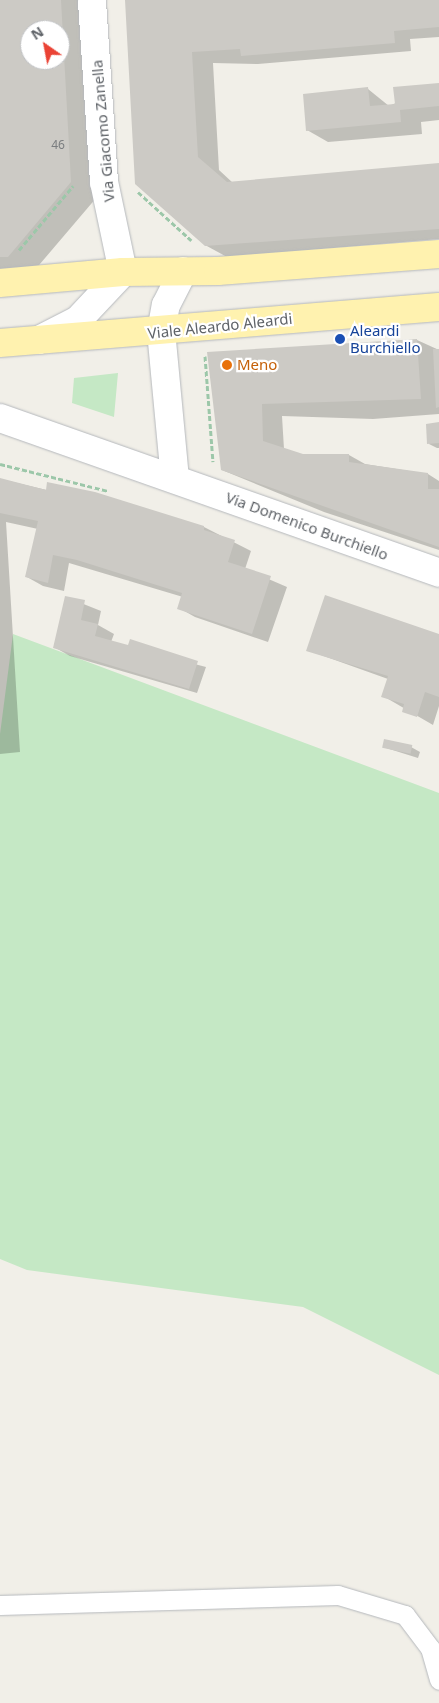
<!DOCTYPE html>
<html>
<head>
<meta charset="utf-8">
<style>
  body { margin:0 }
  #map { position:relative; width:439px; height:1703px; overflow:hidden; background:#f1efe8; font-family:"Noto Sans",sans-serif }
  div>[style] { position:absolute }
  .green>* { inset:0; background:#c5e8c5 }
  .shadow>* { inset:0; background:#0003 }
  .building>* { inset:0; background:#cccac5; transform-origin:0 0 }
  .path>* { height:3px; margin-top:-1.5px; transform-origin:0; background:repeating-linear-gradient(90deg,#9cc7a9 0 5px,transparent 0 7.5px) }
  .roads { filter:drop-shadow(0 0 1px #b5b8bc) drop-shadow(0 0 1px #b5b8bc) }
  .service>* { height:19px; margin:-9.5px; padding:0 9.5px; transform-origin:9.5px; border-radius:9.5px; background:#fff }
  .minor>* { height:28px; margin:-14px; padding:0 14px; transform-origin:14px; border-radius:14px; background:#fff }
  .primary>* { height:28px; margin:-14px; padding:0 14px; transform-origin:14px; border-radius:14px; background:#fff2af }
  .dots>* { width:14px; height:14px; translate:-50% -50%; box-sizing:border-box; border:2px solid #fff; border-radius:50% }
  span { translate:-50% -50%; white-space:nowrap; text-align:center; line-height:1.15; -webkit-text-stroke:4.5px #fff; paint-order:stroke }
  .number-label { font-size:12px; color:#7a7d7f }
  .number-label span { -webkit-text-stroke-width:0 }
  .street-label { font-size:15px; color:#5f6368 }
  .transit-label { font-size:15px; color:#164399 }
  .left { translate:0 -50%; text-align:left }
  .food-label { font-size:15px; color:#c56008 }
  .north { position:absolute; left:20px; top:20px; width:50px; height:50px; box-sizing:border-box; background:#fff; border:1px solid #bfc1c3; border-radius:50%; rotate:327deg; font-size:14px; font-weight:700; line-height:20px; text-align:center; color:#5f6368 }
  .north::after { content:''; display:block; margin:auto; width:18px; height:22px; background:#ea4335; clip-path:polygon(50% 0,100% 100%,50% 72%,0 100%) }
</style>
</head>
<body>
<div id="map">
  <div class="green">
    <div style="clip-path:polygon(118px 373px,114px 417px,72px 403px,74px 378px)"></div>
    <div style="clip-path:polygon(13px 634px,439px 793px,439px 1375px,303px 1307px,27px 1270px,0 1259px,0 734px)"></div>
  </div>
  <div class="shadow">
    <div style="clip-path:polygon(evenodd,0 0,86px 0,97px 197px,34px 271px,0 274px,0 0,30px 30px,60px 30px,60px 60px,30px 60px,30px 30px)"></div>
    <div style="clip-path:polygon(140px 0,439px 0,439px 37px,410px 39px,411px 51px,258px 64px,213px 63px,219px 170px,233px 183px,439px 164px,439px 239px,227px 257px,205px 245px)"></div>
    <div style="clip-path:polygon(439px 84px,439px 120px,421px 122px,422px 134px,328px 142px,307px 130px,368px 89px,389px 106px)"></div>
    <div style="clip-path:polygon(417px 340px,439px 350px,439px 414px,373px 419px,282px 416px,284px 449px,304px 456px,349px 455px,365px 464px,428px 474px,439px 481px,439px 550px,324px 512px,222px 470px,208px 353px)"></div>
    <div style="clip-path:polygon(439px 424px,439px 448px,437px 448px,429px 444px)"></div>
    <div style="clip-path:polygon(0 479px,204px 527px,251px 551px,245px 569px,287px 587px,268px 642px,195px 617px,179px 608px,183px 597px,69px 563px,64px 591px,43px 586px,27px 577px,38px 529px,6px 522px,20px 752px,0 754px)"></div>
    <div style="clip-path:polygon(66px 597px,101px 611px,98px 625px,114px 634px,111px 642px,206px 667px,197px 693px,70px 656px,54px 647px)"></div>
    <div style="clip-path:polygon(439px 635px,439px 706px,433px 725px,383px 696px,388px 679px,307px 650px)"></div>
    <div style="clip-path:polygon(383px 747px,411px 747px,420px 752px,418px 758px)"></div>
  </div>
  <div class="building">
    <div style="clip-path:polygon(evenodd,0 0,61px 0,71px 182px,8px 257px,0 257px,0 0,30px 30px,60px 30px,60px 60px,30px 60px,30px 30px)"></div>
    <div style="clip-path:polygon(125px 0,439px 0,439px 27px,394px 31px,395px 43px,241px 56px,240px 49px,192px 52px,198px 157px,227px 182px,439px 163px,439px 229px,205px 246px,135px 184px)"></div>
    <div style="clip-path:polygon(439px 83px,439px 106px,400px 110px,401px 122px,306px 131px,303px 94px,368px 87px,370px 106px,395px 104px,393px 87px)"></div>
    <div style="clip-path:polygon(417px 339px,421px 399px,262px 404px,263px 441px,303px 454px,349px 454px,349px 462px,428px 473px,428px 489px,439px 489px,439px 547px,221px 470px,207px 352px)"></div>
    <div style="clip-path:polygon(433px 349px,439px 349px,439px 407px,436px 408px)"></div>
    <div style="clip-path:polygon(439px 422px,439px 443px,427px 444px,426px 424px)"></div>
    <div style="clip-path:polygon(0 478px,46px 490px,47px 482px,95px 492px,204px 526px,204px 530px,235px 540px,228px 562px,271px 576px,252px 634px,177px 609px,182px 593px,77px 560px,53px 555px,48px 583px,25px 577px,38px 521px,0 513px)"></div>
    <div style="clip-path:polygon(325px 595px,439px 634px,439px 697px,425px 692px,417px 717px,402px 712px,404px 704px,381px 697px,388px 676px,306px 651px)"></div>
    <div style="clip-path:polygon(65px 596px,85px 600px,81px 620px,98px 624px,95px 636px,128px 645px,130px 639px,198px 661px,189px 689px,53px 648px)"></div>
    <div style="left:384px;top:739px;width:29px;height:9px;rotate:12deg"></div>
  </div>
  <div class="path">
    <div style="left:138px;top:192px;width:72px;rotate:42.2deg"></div>
    <div style="left:19px;top:250px;width:84px;rotate:-49.8deg"></div>
    <div style="left:205px;top:356px;width:106px;rotate:85.7deg"></div>
    <div style="left:0;top:464px;width:111px;rotate:14deg"></div>
  </div>
  <div class="roads">
    <div class="service">
      <div style="left:0;top:1605px;width:338px;rotate:-1.7deg"></div>
      <div style="left:338px;top:1595px;width:70px;rotate:16.6deg"></div>
      <div style="left:405px;top:1615px;width:41px;rotate:52.9deg"></div>
      <div style="left:430px;top:1648px;width:33px;rotate:74deg"></div>
    </div>
    <div class="minor">
      <div style="left:39px;top:340px;width:44px;rotate:-27.1deg"></div>
      <div style="left:78px;top:320px;width:66px;rotate:-46.8deg"></div>
      <div style="left:123px;top:272px;width:92px;rotate:-101.9deg"></div>
      <div style="left:104px;top:182px;width:182px;rotate:-93.8deg"></div>
      <div style="left:0;top:418px;width:466px;rotate:19.4deg"></div>
      <div style="left:175px;top:479px;width:148px;rotate:-95.4deg"></div>
      <div style="left:161px;top:332px;width:27px;rotate:-80deg"></div>
      <div style="left:166px;top:305px;width:38px;rotate:-63deg"></div>
    </div>
    <div class="primary">
      <div style="left:0;top:283px;width:123px;rotate:-5.1deg"></div>
      <div style="left:123px;top:272px;width:95px;rotate:-0.6deg"></div>
      <div style="left:218px;top:271px;width:222px;rotate:-4.4deg"></div>
      <div style="left:0;top:343px;width:440px;rotate:-4.7deg"></div>
    </div>
  </div>
  <div class="dots">
    <div style="left:340px;top:339px;background:#1a4fb4"></div>
    <div style="left:227px;top:365px;background:#e8710a"></div>
  </div>
  <div class="number-label">
    <span style="left:58px;top:145px">46</span>
  </div>
  <div class="street-label">
    <span style="left:103px;top:131px;rotate:-95deg">Via Giacomo Zanella</span>
    <span style="left:220px;top:326px;rotate:-6deg">Viale Aleardo Aleardi</span>
    <span style="left:307px;top:526px;rotate:20deg">Via Domenico Burchiello</span>
  </div>
  <div class="transit-label">
    <span class="left" style="left:350px;top:339px">Aleardi<br>Burchiello</span>
  </div>
  <div class="food-label">
    <span class="left" style="left:237px;top:365px">Meno</span>
  </div>
  <div class="north">N</div>
</div>
</body>
</html>
